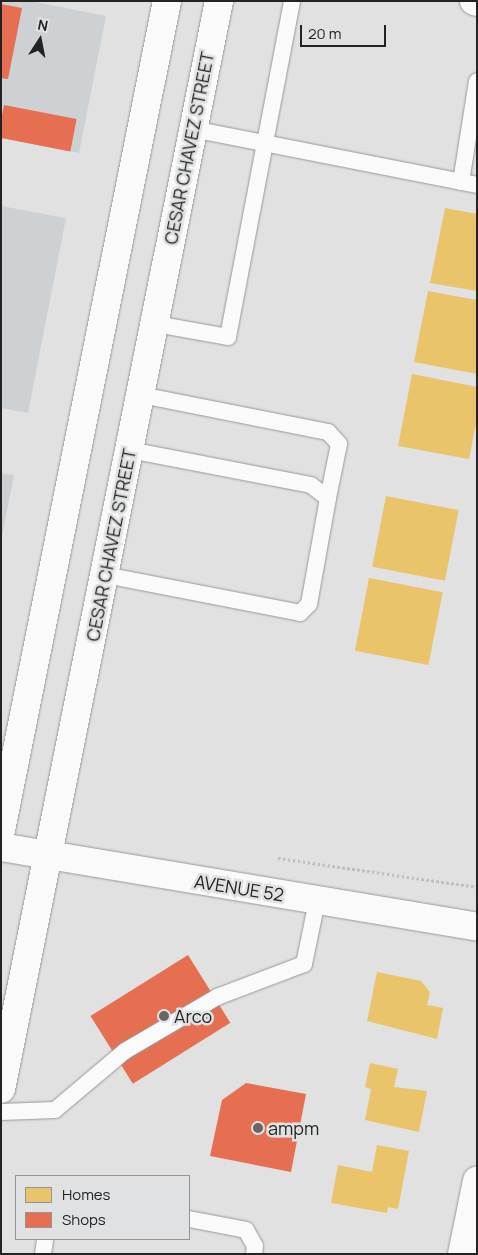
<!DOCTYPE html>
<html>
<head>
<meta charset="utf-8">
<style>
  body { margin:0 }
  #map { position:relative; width:478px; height:1255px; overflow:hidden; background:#e1e1e1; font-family:Manrope,sans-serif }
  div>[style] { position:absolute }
  .built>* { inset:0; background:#cdd1d4 }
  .homes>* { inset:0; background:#e9c46a; transform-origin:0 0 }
  .shops>* { inset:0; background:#e76f51; transform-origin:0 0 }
  .path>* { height:3px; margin-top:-1.5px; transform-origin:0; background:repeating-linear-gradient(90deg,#bfbfbf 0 2.5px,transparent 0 5px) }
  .roads { filter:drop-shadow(0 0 1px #989898) drop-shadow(0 0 1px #989898) }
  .service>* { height:16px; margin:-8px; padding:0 8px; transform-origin:8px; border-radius:8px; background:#fafafa }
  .minor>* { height:28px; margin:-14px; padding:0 14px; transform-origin:14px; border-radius:14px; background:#fafafa }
  .secondary>* { height:28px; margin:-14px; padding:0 14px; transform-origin:14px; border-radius:14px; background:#fafafa }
  .dots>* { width:14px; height:14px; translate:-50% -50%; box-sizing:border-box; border:2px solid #e0e1e2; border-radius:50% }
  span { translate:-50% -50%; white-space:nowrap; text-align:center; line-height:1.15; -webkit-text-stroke:5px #e0e1e2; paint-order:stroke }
  .street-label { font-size:18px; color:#232323 }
  .poi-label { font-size:18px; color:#232323 }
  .left { translate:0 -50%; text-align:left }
  .frame { position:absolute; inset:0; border:2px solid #232323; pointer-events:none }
  .legend { position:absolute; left:15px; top:1175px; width:175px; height:65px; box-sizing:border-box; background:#e0e1e2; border:1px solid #949596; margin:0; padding:6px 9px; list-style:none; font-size:15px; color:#232323 }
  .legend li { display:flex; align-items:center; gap:10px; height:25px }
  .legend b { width:25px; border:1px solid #949596 }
  .north { position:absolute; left:15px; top:15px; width:50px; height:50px; -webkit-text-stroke:4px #e0e1e2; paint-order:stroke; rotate:11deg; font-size:14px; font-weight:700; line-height:20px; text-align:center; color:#232323 }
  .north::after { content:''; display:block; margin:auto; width:18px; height:22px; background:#232323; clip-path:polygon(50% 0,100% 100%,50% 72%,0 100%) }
  .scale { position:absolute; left:300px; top:25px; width:86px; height:22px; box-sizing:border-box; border:2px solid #232323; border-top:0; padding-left:6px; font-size:15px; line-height:18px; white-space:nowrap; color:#232323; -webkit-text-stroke:4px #e0e1e2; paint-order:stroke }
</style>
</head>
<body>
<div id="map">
  <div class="built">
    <div style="clip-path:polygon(1px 1px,31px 1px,106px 16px,79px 153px,1px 138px)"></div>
    <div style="clip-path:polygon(1px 206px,66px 218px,28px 413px,1px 408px)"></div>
    <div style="clip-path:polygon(1px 473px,14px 475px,1px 541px)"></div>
  </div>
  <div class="homes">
    <div style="clip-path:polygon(445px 208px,477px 214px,477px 291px,430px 283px)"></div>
    <div style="clip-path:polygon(428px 291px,477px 300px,477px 374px,414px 362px)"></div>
    <div style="clip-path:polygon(412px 374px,477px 387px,477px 419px,469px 459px,398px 446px)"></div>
    <div style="left:386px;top:496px;width:74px;height:72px;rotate:11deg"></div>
    <div style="left:369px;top:578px;width:75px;height:74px;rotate:11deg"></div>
    <div style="clip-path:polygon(377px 972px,421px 981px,430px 992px,427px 1005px,443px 1008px,437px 1039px,367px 1021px)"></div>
    <div style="clip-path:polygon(370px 1063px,398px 1069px,394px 1087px,427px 1091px,419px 1132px,365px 1120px,371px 1089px,365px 1087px)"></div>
    <div style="clip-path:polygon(377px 1145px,409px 1151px,398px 1209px,388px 1207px,387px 1213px,331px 1203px,338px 1165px,372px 1172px)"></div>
  </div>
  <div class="shops">
    <div style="clip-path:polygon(1px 4px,22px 8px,8px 79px,1px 78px)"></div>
    <div style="left:4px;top:105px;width:74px;height:33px;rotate:11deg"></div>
    <div style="left:188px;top:955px;width:80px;height:115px;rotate:58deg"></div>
    <div style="clip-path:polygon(246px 1083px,306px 1094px,291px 1172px,210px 1156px,222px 1100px)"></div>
  </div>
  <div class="path">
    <div style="left:278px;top:858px;width:201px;rotate:8.3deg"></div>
  </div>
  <div class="roads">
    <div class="service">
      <div style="left:192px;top:129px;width:290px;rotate:11.1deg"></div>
      <div style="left:461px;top:182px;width:102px;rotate:-81deg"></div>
      <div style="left:156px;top:324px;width:73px;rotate:10.2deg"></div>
      <div style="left:228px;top:337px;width:342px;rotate:-79.2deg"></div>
      <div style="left:141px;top:395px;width:191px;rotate:11.2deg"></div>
      <div style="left:328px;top:432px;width:16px;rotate:47deg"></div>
      <div style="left:339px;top:444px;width:55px;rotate:101.5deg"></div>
      <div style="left:105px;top:575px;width:199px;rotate:11deg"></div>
      <div style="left:300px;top:613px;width:13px;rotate:-45deg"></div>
      <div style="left:309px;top:604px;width:108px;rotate:-79.8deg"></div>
      <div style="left:328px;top:498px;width:21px;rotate:-143deg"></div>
      <div style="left:311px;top:485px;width:184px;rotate:-169.1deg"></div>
      <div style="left:1px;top:1112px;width:54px;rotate:-2.1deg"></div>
      <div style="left:55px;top:1110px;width:92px;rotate:-40.1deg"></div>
      <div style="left:125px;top:1051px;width:107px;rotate:-30.4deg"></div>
      <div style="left:217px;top:997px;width:93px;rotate:-20.8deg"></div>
      <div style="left:304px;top:964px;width:64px;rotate:-78.3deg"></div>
      <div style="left:189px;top:1219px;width:58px;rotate:10.9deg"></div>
      <div style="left:246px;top:1230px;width:18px;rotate:61deg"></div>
      <div style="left:255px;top:1246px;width:8px;rotate:97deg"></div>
      <div style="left:43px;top:1254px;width:15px;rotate:-82deg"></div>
    </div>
    <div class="minor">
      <div style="left:474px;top:1px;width:3px;rotate:18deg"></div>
      <div style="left:462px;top:1254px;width:75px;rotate:-78.4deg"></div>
    </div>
    <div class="secondary">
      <div style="left:1px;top:830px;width:845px;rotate:-78.68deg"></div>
      <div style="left:1px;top:847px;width:483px;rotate:9.5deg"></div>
      <div style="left:1px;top:1089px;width:1110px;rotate:-78.67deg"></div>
    </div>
  </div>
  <div class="dots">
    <div style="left:164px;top:1016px;background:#666"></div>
    <div style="left:258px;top:1128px;background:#666"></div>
  </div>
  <div class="street-label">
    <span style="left:189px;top:148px;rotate:-79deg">CESAR CHAVEZ STREET</span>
    <span style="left:111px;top:545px;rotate:-79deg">CESAR CHAVEZ STREET</span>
    <span style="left:239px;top:888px;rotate:9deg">AVENUE 52</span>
  </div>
  <div class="poi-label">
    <span class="left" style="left:174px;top:1016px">Arco</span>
    <span class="left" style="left:268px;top:1128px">ampm</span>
  </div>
  <div class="frame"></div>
  <ul class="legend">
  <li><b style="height:14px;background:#e9c46a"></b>Homes</li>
  <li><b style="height:14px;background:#e76f51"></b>Shops</li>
  </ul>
  <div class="north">N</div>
  <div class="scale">20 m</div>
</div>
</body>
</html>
